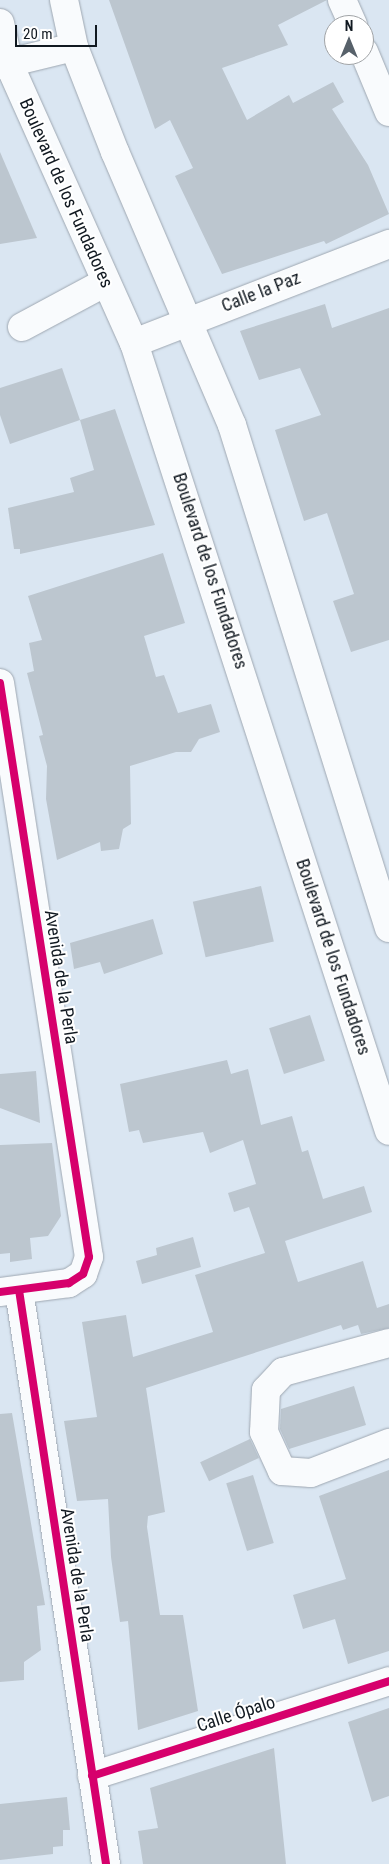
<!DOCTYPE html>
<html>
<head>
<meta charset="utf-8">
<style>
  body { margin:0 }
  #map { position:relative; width:389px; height:1864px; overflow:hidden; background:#dae6f2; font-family:"Roboto Condensed",sans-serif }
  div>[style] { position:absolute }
  .building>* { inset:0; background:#bcc6cf; transform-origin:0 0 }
  .roads { filter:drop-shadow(0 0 1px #9ea7b1) drop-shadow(0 0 1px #9ea7b1) }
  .minor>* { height:28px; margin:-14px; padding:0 14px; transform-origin:14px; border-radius:14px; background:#f9fbfd }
  .major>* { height:28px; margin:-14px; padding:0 14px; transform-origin:14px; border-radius:14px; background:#f9fbfd }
  .cycleway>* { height:8px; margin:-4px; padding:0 4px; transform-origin:4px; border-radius:4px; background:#d6006c }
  span { translate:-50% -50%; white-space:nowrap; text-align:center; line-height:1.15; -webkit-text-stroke:4px #fff; paint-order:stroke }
  .street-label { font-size:18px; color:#111921 }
  .north { position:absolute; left:324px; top:15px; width:50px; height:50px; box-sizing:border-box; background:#fff; border:1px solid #a0a3a6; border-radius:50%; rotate:0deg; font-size:14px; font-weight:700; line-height:20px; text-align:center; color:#111921 }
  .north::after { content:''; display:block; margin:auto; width:18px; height:22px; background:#57616a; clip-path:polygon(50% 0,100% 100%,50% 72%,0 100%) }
  .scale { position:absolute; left:15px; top:25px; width:82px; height:22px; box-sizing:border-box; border:2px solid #111921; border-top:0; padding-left:6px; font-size:15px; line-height:18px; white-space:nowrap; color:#111921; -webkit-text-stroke:4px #fff; paint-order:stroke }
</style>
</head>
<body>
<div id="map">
  <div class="building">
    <div style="clip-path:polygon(109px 0,327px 0,278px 25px,288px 45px,222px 68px,247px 120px,289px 95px,293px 103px,333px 82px,344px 102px,332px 109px,368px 165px,389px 214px,326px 244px,324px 241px,222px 274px,175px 176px,193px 168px,170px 120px,155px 129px)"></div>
    <div style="clip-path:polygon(0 152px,37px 238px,0 244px)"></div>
    <div style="clip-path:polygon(325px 304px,332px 328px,389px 308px,389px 640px,351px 652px,333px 601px,354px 594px,327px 513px,304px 521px,275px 430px,321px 415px,300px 368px,259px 380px,240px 331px)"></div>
    <div style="clip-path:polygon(62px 368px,80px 420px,10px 444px,0 415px,0 388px)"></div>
    <div style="clip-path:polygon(115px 409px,155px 525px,20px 554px,20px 549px,14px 549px,8px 508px,74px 492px,70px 478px,94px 470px,80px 420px)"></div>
    <div style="clip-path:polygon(163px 553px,185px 623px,144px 636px,156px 677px,164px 675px,178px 713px,211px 704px,220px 732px,199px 739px,191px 752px,176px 752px,130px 766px,131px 824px,123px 829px,119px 849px,101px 851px,100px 842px,57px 860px,46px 799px,47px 766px,39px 736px,43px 735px,27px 673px,34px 671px,29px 643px,42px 640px,28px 596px)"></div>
    <div style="left:261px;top:886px;width:57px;height:70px;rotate:77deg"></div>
    <div style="clip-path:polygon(153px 919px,163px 954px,104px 974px,100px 962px,74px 969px,70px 943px)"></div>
    <div style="left:310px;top:1015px;width:48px;height:43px;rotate:72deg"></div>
    <div style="clip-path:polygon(227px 1060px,231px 1074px,248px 1069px,261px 1125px,292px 1116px,302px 1152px,308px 1150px,323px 1199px,364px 1186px,372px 1212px,285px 1241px,298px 1282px,363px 1261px,377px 1308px,389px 1304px,389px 1328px,361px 1334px,358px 1325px,343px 1330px,341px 1325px,146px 1388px,165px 1512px,148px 1516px,147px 1527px,160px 1615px,183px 1615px,198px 1711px,138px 1730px,128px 1621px,120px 1622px,111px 1557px,108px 1499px,77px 1501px,64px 1421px,97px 1417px,82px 1322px,126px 1315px,133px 1357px,213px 1332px,195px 1275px,265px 1253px,249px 1207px,234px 1212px,228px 1193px,256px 1184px,243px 1140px,210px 1153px,203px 1132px,143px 1143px,139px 1130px,129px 1132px,120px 1084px)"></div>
    <div style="clip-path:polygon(36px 1071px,40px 1123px,0 1108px,0 1074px)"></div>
    <div style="clip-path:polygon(52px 1143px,61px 1216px,48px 1236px,30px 1238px,32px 1259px,10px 1262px,10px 1253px,0 1254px,0 1145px)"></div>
    <div style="clip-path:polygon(193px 1237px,201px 1267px,142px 1284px,136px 1261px,157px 1255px,156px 1248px)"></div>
    <div style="clip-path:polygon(354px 1386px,366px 1425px,289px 1449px,280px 1429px,281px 1409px)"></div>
    <div style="clip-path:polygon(12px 1413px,45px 1605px,37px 1606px,41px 1650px,24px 1662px,24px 1680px,0 1682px,0 1414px)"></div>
    <div style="left:250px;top:1439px;width:21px;height:55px;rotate:65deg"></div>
    <div style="clip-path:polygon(389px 1470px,389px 1651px,348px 1664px,335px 1619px,303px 1629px,293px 1595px,346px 1579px,319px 1496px)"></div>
    <div style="left:253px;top:1475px;width:71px;height:28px;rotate:73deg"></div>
    <div style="clip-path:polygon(389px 1708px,389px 1796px,372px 1802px,348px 1722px)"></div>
    <div style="clip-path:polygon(274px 1748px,286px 1864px,143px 1864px,138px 1831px,158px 1828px,150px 1788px)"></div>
    <div style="clip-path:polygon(67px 1797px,70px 1830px,63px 1830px,63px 1846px,53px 1847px,53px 1854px,0 1860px,0 1804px)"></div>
  </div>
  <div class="roads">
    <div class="minor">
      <div style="left:342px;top:0;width:27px;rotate:66deg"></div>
      <div style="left:364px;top:52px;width:65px;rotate:67.4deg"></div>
      <div style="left:22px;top:327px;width:95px;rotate:-28.2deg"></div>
      <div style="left:134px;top:343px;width:274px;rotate:-21.2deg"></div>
      <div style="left:0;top:683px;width:581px;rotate:81.19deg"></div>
      <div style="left:89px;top:1257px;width:18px;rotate:109deg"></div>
      <div style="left:83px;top:1274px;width:17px;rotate:147deg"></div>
      <div style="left:69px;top:1283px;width:70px;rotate:172.6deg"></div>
      <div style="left:19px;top:1290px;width:581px;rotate:81.38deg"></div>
      <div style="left:389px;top:1343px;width:110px;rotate:164.7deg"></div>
      <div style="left:283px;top:1372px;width:25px;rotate:133deg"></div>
      <div style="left:266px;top:1390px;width:42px;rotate:92.7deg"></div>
      <div style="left:264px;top:1432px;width:43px;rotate:65.2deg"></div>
      <div style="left:282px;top:1471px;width:29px;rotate:4deg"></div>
      <div style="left:311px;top:1473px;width:84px;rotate:-21deg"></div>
      <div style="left:92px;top:1776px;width:312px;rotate:-17.7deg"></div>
    </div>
    <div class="major">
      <div style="left:64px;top:0;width:48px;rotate:78deg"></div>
      <div style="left:74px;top:47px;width:113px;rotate:68.7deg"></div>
      <div style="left:115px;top:152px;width:297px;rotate:66.8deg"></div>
      <div style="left:232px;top:425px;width:527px;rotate:72.67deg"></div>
      <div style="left:0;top:23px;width:42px;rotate:77.6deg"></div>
      <div style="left:9px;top:64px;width:306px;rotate:65.9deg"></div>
      <div style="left:134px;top:343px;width:828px;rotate:72.07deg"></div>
      <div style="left:0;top:65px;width:76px;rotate:-13.7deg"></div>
    </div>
  </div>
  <div class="cycleway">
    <div style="left:0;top:683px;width:581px;rotate:81.19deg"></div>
    <div style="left:89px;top:1257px;width:18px;rotate:109deg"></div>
    <div style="left:83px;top:1274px;width:17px;rotate:147deg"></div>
    <div style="left:69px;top:1283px;width:70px;rotate:172.6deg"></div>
    <div style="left:19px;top:1290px;width:581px;rotate:81.38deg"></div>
    <div style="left:92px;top:1776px;width:312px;rotate:-17.7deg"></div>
  </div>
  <div class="street-label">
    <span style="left:66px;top:193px;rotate:66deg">Boulevard de los Fundadores</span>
    <span style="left:261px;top:292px;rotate:-21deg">Calle la Paz</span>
    <span style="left:210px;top:571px;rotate:72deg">Boulevard de los Fundadores</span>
    <span style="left:333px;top:957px;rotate:72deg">Boulevard de los Fundadores</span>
    <span style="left:61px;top:977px;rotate:81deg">Avenida de la Perla</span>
    <span style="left:77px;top:1575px;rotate:81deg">Avenida de la Perla</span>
    <span style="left:236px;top:1714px;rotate:-18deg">Calle Ópalo</span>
  </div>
  <div class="north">N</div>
  <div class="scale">20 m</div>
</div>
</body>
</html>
